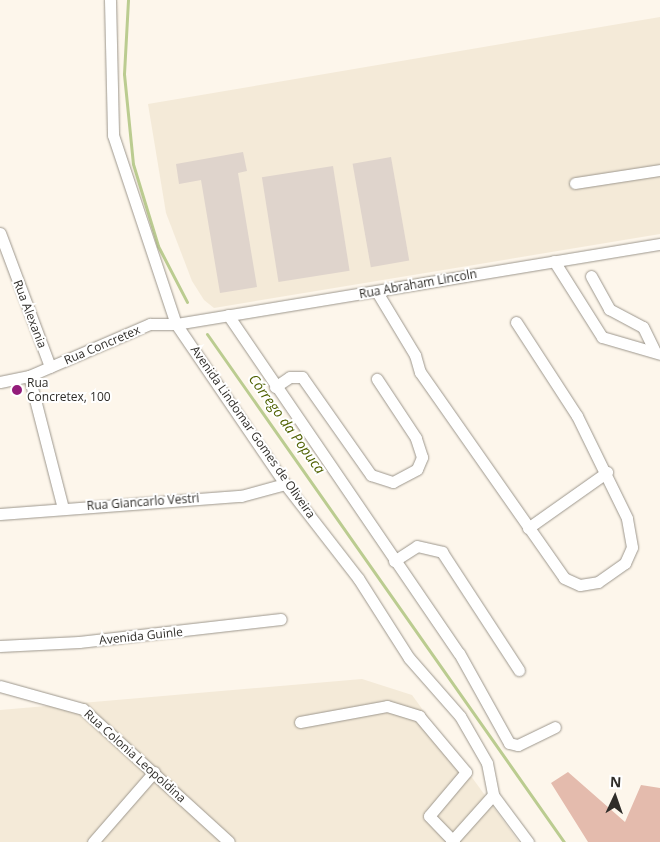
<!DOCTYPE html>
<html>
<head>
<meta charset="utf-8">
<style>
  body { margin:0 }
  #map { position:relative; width:660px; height:842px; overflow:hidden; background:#fdf6eb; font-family:"Open Sans",sans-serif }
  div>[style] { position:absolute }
  .built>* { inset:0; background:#f4ead8 }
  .green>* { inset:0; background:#e4bbad }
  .stream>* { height:3px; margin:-1.5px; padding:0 1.5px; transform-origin:1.5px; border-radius:1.5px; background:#bbcc90 }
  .building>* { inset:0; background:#dfd4cc; transform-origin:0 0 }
  .roads { filter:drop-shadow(0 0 1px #9d978d) drop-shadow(0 0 1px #9d978d) }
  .minor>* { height:11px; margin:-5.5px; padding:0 5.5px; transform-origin:5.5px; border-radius:5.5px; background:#fff }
  .dots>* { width:14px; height:14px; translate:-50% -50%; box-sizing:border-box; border:2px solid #fff; border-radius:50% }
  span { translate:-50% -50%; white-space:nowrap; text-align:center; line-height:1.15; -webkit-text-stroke:4px #fff; paint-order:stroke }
  .street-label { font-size:12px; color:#2f2d29 }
  .poi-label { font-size:12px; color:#2f2d29 }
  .left { translate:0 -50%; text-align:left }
  .water-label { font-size:14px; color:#4f6000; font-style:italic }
  .north { position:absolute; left:590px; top:772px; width:50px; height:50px; -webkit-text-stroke:4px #fff; paint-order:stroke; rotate:3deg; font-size:14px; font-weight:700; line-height:20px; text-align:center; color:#2f2d29 }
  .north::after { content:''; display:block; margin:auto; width:18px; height:22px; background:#2f2d29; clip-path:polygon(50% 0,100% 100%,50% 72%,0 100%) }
</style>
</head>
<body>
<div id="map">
  <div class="built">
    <div style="clip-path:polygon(660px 17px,660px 234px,214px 308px,204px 300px,192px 281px,166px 213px,148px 104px)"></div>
    <div style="clip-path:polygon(362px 679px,412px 695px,519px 842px,0 842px,0 710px)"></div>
  </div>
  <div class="green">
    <div style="clip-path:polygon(568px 772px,625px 822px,641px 785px,660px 788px,660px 842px,588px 842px,551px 783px)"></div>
  </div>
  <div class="stream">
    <div style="left:128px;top:0;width:74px;rotate:93.1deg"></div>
    <div style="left:124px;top:74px;width:90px;rotate:84.3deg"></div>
    <div style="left:133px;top:164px;width:86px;rotate:73deg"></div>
    <div style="left:158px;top:246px;width:63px;rotate:62.6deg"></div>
    <div style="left:207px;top:334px;width:621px;rotate:54.9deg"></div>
  </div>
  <div class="building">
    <div style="clip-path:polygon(243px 152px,247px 171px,238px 173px,257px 287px,220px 293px,201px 180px,179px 184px,176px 164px)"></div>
    <div style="left:391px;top:157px;width:105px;height:39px;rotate:80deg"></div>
    <div style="left:333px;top:166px;width:106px;height:72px;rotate:81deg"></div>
  </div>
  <div class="roads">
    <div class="minor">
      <div style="left:110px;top:0;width:135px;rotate:88.7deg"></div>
      <div style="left:113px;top:135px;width:199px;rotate:71.6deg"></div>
      <div style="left:176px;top:324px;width:194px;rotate:55.7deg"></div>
      <div style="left:285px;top:484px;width:119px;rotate:52.2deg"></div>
      <div style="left:358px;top:578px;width:95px;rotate:57.5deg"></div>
      <div style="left:409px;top:658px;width:77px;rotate:48.7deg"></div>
      <div style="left:460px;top:716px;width:54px;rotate:60.1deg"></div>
      <div style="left:487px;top:763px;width:33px;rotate:79deg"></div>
      <div style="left:493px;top:795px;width:59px;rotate:53.3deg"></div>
      <div style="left:575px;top:183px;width:86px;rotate:-8.7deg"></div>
      <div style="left:0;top:233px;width:143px;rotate:69.5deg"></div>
      <div style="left:554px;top:261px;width:90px;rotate:57.7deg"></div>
      <div style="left:602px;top:337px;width:60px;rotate:16.3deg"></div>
      <div style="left:591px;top:276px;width:38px;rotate:61deg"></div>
      <div style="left:609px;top:309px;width:38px;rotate:28deg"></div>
      <div style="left:643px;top:327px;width:25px;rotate:64deg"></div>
      <div style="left:377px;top:292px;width:74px;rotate:58.9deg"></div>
      <div style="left:415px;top:355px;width:18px;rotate:74deg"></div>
      <div style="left:420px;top:372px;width:251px;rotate:55deg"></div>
      <div style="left:564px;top:578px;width:17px;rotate:24deg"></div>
      <div style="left:580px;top:585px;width:18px;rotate:-9deg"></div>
      <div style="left:598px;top:582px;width:33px;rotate:-35deg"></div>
      <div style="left:625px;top:563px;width:17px;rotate:-66deg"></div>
      <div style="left:632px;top:547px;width:29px;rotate:-100deg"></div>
      <div style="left:627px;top:518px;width:114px;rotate:-116.1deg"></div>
      <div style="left:577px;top:416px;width:112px;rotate:-123deg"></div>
      <div style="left:228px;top:315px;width:409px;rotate:55.7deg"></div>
      <div style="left:459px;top:653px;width:103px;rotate:60.9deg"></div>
      <div style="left:509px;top:743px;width:9px;rotate:13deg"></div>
      <div style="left:518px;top:745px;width:41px;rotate:-25.9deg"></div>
      <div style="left:29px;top:376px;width:136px;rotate:75.6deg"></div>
      <div style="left:0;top:382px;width:30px;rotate:-12deg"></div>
      <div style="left:29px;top:376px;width:132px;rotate:-23.3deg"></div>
      <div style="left:150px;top:324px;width:26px"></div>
      <div style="left:176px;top:324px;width:491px;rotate:-9.4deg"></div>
      <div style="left:275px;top:387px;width:18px;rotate:-34deg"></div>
      <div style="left:290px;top:377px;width:12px"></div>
      <div style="left:302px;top:377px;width:120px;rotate:54.9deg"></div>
      <div style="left:371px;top:475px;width:23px;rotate:18deg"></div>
      <div style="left:393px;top:482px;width:27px;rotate:-28deg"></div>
      <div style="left:417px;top:469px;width:13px;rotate:-67deg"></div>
      <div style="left:422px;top:457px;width:20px;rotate:-108deg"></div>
      <div style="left:416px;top:438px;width:71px;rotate:-123.5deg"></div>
      <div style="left:0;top:514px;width:242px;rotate:-4.3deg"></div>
      <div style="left:241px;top:496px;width:46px;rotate:-15.3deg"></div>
      <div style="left:528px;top:528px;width:97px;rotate:-35.3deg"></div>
      <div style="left:394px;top:561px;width:27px;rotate:-33deg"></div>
      <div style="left:417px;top:546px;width:26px;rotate:13deg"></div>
      <div style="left:442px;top:552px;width:141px;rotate:56.9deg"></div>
      <div style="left:0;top:646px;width:79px;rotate:-2.9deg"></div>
      <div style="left:79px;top:642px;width:203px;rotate:-6.5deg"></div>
      <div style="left:0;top:686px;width:86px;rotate:15.5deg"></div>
      <div style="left:83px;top:709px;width:197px;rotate:42.3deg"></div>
      <div style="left:300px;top:722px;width:88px;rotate:-10.4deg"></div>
      <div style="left:387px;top:706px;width:34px;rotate:17deg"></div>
      <div style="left:419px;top:716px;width:73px;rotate:50deg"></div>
      <div style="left:466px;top:772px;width:57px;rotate:130.1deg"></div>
      <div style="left:429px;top:816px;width:36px;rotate:46deg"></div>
      <div style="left:93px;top:842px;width:93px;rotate:-48.9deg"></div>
      <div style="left:451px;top:842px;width:63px;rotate:-48.2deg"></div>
    </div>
  </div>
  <div class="dots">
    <div style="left:17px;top:390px;background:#931c7a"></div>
  </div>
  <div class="street-label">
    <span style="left:418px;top:284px;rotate:-10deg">Rua Abraham Lincoln</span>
    <span style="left:30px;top:314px;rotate:69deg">Rua Alexania</span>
    <span style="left:102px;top:345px;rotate:-23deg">Rua Concretex</span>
    <span style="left:253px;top:432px;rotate:55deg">Avenida Lindomar Gomes de Oliveira</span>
    <span style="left:143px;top:502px;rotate:-4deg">Rua Giancarlo Vestri</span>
    <span style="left:141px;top:636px;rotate:-6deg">Avenida Guinle</span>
    <span style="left:135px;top:756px;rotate:42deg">Rua Colonia Leopoldina</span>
  </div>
  <div class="poi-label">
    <span class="left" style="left:27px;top:390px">Rua<br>Concretex, 100</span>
  </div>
  <div class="water-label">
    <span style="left:287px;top:424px;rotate:54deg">Córrego da Popuca</span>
  </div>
  <div class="north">N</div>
</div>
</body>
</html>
